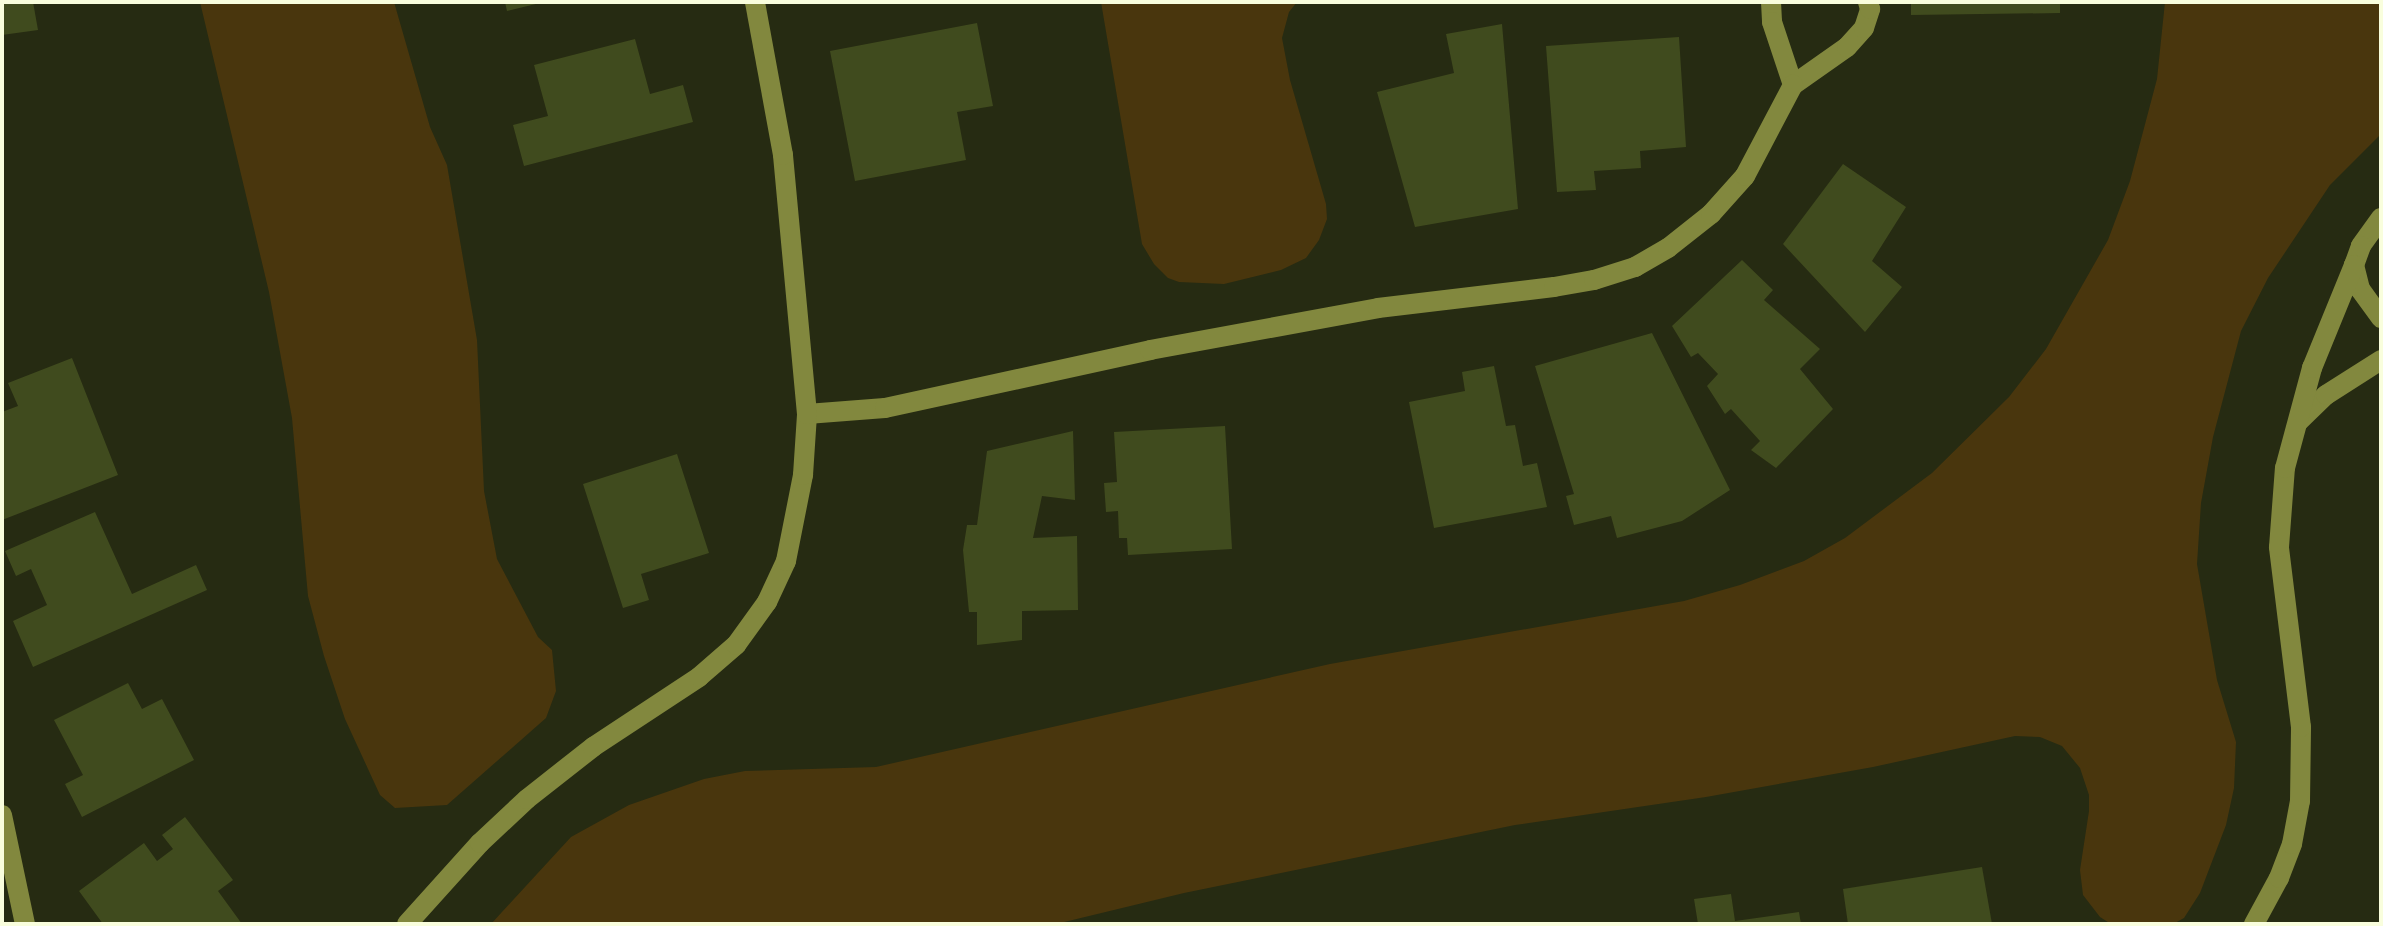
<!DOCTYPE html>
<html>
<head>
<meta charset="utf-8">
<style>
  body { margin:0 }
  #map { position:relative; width:2383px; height:926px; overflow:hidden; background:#262b12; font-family:"Varela Round",sans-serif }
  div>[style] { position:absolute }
  .water>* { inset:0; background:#49360d }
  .building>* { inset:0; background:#404b1e }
  .minor>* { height:20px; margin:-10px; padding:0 10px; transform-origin:10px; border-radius:10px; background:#82883e }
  span { translate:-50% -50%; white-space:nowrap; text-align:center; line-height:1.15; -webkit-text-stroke:6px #262b12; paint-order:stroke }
  .frame { position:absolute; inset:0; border:4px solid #f9fedd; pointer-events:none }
</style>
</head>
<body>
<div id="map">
  <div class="water">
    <div style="clip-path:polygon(200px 2px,394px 2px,430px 127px,447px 165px,477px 340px,484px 491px,497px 559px,538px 637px,552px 650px,556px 691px,546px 718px,447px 805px,395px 808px,380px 795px,345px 719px,324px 656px,308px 596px,292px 418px,269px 292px)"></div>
    <div style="clip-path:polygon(1101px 2px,1297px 2px,1289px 12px,1282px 38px,1290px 80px,1326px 204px,1327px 219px,1319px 240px,1306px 258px,1281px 270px,1224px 284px,1179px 282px,1168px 278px,1154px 264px,1142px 244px)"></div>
    <div style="clip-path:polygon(2165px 2px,2381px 2px,2381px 134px,2330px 185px,2268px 278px,2241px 331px,2213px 437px,2201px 503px,2197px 564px,2217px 680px,2236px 742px,2234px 788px,2226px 825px,2200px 893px,2184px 918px,2173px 924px,2111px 924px,2100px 917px,2083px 895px,2080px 870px,2089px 811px,2089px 795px,2080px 768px,2062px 746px,2040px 737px,2015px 736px,1873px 767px,1706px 797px,1515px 825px,1184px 893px,1056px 924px,491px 924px,571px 837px,629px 805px,704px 779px,745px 771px,876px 767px,1330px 664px,1684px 601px,1740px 585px,1804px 561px,1845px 538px,1932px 473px,2009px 397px,2046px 349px,2108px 240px,2130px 181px,2157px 79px)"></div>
  </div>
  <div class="building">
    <div style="clip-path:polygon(2px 2px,33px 2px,38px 30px,2px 35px)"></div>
    <div style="clip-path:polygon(505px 2px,540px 2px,540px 3px,507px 11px)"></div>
    <div style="clip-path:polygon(1911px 2px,2060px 2px,2060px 13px,1911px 15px)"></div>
    <div style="clip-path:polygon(977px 23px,993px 106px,957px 112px,966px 160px,855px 181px,830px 51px)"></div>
    <div style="clip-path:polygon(1502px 24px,1518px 209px,1415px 227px,1377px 92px,1454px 73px,1446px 34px)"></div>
    <div style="clip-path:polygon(1679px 37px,1686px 147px,1640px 151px,1641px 168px,1594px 171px,1596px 190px,1557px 192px,1546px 46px)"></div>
    <div style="clip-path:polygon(635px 39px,650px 94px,683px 85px,693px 122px,524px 166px,513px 125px,548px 116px,534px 65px)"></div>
    <div style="clip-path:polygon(1843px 164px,1906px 207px,1872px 261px,1902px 287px,1865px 332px,1783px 244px)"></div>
    <div style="clip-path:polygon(1742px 260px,1773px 290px,1764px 300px,1820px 349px,1800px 369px,1833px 409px,1776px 468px,1751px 450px,1760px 441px,1731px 409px,1725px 414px,1707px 386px,1718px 374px,1698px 353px,1691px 357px,1672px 326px)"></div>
    <div style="clip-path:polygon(1652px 333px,1730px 490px,1682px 521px,1617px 538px,1611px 516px,1574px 525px,1566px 496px,1574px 494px,1535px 366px)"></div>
    <div style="clip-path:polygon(72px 358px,118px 475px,2px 520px,2px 412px,18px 406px,8px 383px)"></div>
    <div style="clip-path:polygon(1494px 366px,1506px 426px,1515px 425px,1523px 466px,1537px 463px,1547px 507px,1434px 528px,1409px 402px,1465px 391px,1462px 372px)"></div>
    <div style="clip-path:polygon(1225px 426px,1232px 549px,1128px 555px,1127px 538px,1119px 538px,1118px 511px,1106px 512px,1104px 483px,1117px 482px,1114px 432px)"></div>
    <div style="clip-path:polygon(1073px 431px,1075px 500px,1042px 496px,1033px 538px,1077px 536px,1078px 610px,1022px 611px,1022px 640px,977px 645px,977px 612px,969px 612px,963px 550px,967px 525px,977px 525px,987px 451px)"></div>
    <div style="clip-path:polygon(677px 454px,709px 553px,641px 574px,649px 600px,623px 608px,583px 484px)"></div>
    <div style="clip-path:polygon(95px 512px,132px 594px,196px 565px,207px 590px,33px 667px,13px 621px,47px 605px,31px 569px,16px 576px,5px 551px)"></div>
    <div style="clip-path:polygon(128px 683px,142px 709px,162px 699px,194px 760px,82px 817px,65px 784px,83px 775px,54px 720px)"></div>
    <div style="clip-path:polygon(185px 817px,233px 880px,218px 891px,242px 924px,103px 924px,79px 891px,144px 843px,157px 861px,173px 849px,162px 835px)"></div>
    <div style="clip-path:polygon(1982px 867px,1992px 924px,1848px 924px,1843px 889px)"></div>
    <div style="clip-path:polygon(1731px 894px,1735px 921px,1799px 912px,1801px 924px,1698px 924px,1694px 899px)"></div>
  </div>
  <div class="minor">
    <div style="left:1771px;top:2px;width:20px;rotate:87deg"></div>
    <div style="left:1772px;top:22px;width:66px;rotate:71.6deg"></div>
    <div style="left:1793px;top:85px;width:66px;rotate:-35.1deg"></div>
    <div style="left:1847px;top:47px;width:25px;rotate:-48deg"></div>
    <div style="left:1864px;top:28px;width:20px;rotate:-72deg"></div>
    <div style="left:1870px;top:9px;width:7px;rotate:-106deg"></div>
    <div style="left:2381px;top:218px;width:34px;rotate:126deg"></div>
    <div style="left:2361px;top:246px;width:20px;rotate:110deg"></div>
    <div style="left:2354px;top:265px;width:25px;rotate:76deg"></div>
    <div style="left:2360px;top:289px;width:36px;rotate:54deg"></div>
    <div style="left:807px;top:414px;width:78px;rotate:-4.4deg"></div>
    <div style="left:885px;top:408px;width:271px;rotate:-12.3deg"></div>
    <div style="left:1150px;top:350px;width:232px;rotate:-10.4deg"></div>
    <div style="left:1378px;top:308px;width:177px;rotate:-6.8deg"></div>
    <div style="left:1554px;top:287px;width:41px;rotate:-9.9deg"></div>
    <div style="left:1594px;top:280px;width:43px;rotate:-17.6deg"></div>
    <div style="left:1635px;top:267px;width:38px;rotate:-30deg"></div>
    <div style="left:1668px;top:248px;width:55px;rotate:-38.3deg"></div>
    <div style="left:1711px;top:214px;width:51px;rotate:-48.2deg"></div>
    <div style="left:1745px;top:176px;width:103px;rotate:-62.2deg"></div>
    <div style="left:2298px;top:422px;width:39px;rotate:-44deg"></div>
    <div style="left:2326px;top:395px;width:65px;rotate:-32.5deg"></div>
    <div style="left:2px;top:815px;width:111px;rotate:78.1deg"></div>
    <div style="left:407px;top:924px;width:109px;rotate:-48deg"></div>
    <div style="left:480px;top:843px;width:64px;rotate:-43.1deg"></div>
    <div style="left:527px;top:799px;width:84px;rotate:-38.2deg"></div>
    <div style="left:593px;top:747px;width:127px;rotate:-33.4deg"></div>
    <div style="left:699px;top:677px;width:49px;rotate:-40.9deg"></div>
    <div style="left:736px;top:645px;width:53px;rotate:-54.2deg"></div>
    <div style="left:767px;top:602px;width:45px;rotate:-65.1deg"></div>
    <div style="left:786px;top:561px;width:88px;rotate:-78.8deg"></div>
    <div style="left:803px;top:475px;width:61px;rotate:-86.2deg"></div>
    <div style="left:807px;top:414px;width:260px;rotate:-95.3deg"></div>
    <div style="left:783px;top:155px;width:156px;rotate:-100.4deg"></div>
    <div style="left:2254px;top:924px;width:52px;rotate:-61.5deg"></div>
    <div style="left:2279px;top:878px;width:36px;rotate:-69deg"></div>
    <div style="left:2292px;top:844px;width:44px;rotate:-79.5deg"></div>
    <div style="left:2300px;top:801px;width:74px;rotate:-89.2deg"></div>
    <div style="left:2301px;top:727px;width:181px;rotate:-97deg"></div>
    <div style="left:2279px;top:547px;width:79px;rotate:-85.7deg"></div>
    <div style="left:2285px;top:468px;width:104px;rotate:-74.9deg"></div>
    <div style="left:2312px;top:368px;width:111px;rotate:-67.8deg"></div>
  </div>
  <div class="frame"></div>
</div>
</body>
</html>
